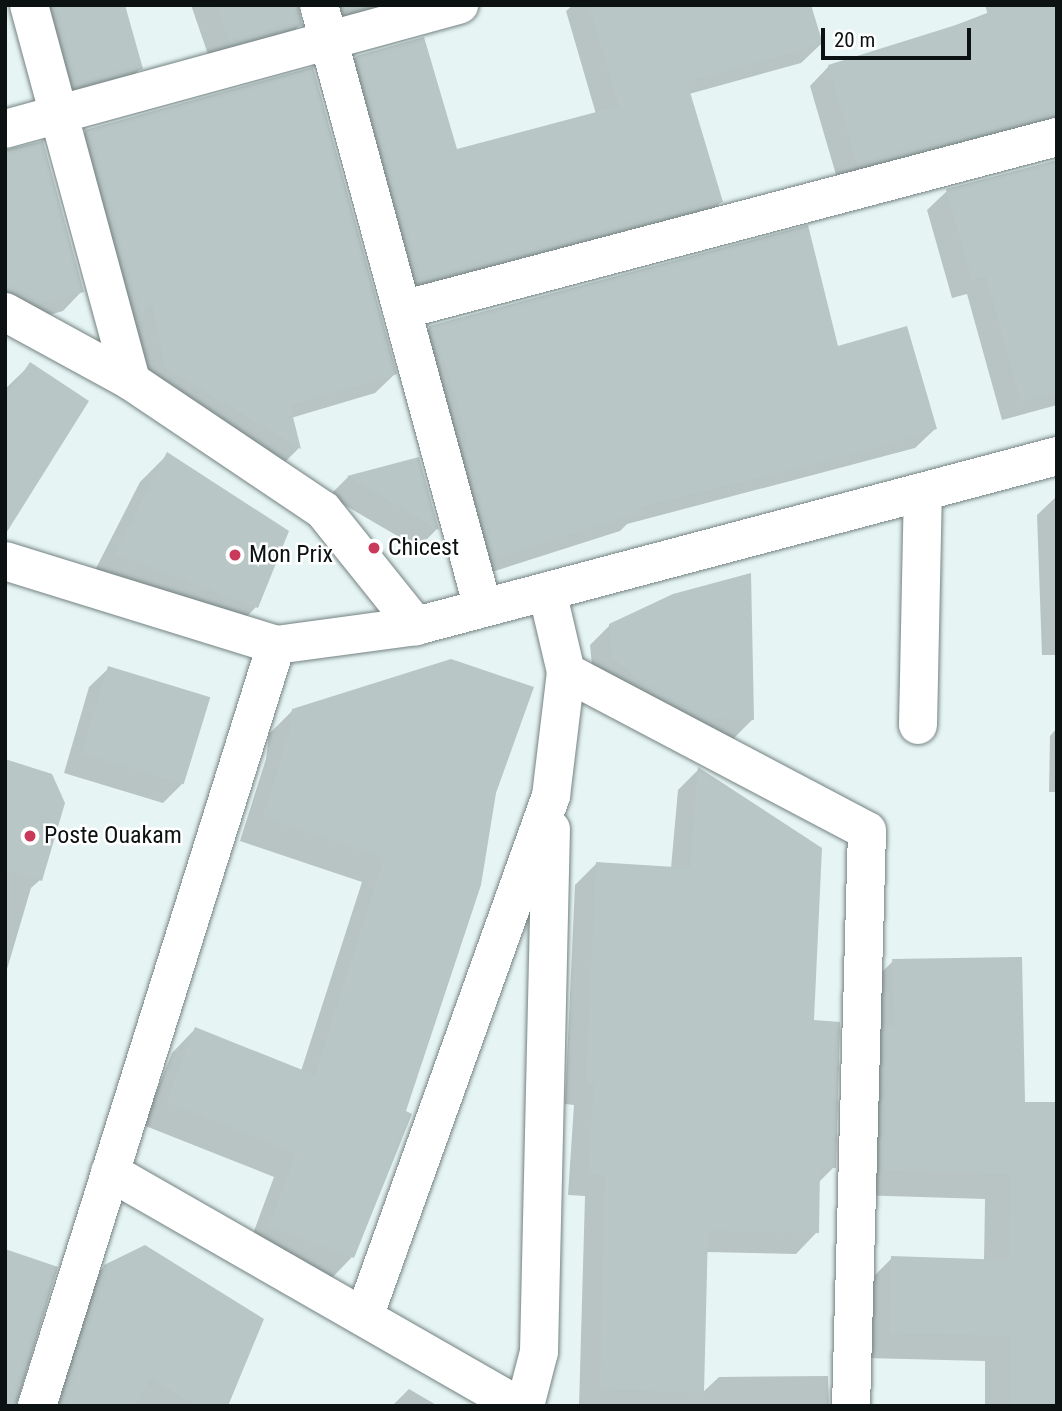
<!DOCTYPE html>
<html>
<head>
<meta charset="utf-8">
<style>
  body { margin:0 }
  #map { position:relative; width:1062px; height:1411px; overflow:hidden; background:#e6f5f4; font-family:"Roboto Condensed",sans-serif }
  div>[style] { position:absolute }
  .shadow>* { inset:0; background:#0003 }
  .building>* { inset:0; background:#b8c6c5; transform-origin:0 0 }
  .roads { filter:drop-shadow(0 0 2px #748281) drop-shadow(0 0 2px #748281) }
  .street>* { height:38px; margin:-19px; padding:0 19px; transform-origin:19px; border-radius:19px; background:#fff }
  .secondary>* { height:38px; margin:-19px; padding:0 19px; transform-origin:19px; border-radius:19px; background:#fff }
  .dots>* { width:19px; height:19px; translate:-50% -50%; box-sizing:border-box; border:4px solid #fff; border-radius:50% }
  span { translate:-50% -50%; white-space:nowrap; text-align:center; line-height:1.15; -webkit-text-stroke:5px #fff; paint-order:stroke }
  .poi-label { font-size:24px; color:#0c1111 }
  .left { translate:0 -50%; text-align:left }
  .frame { position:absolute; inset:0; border:7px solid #0c1111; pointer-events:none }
  .scale { position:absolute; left:821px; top:28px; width:150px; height:32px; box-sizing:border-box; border:4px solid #0c1111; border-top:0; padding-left:9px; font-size:21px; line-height:24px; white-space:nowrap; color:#0c1111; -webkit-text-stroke:5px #fff; paint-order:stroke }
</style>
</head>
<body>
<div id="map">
  <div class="shadow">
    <div style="clip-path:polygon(19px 5px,123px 5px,141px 68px,121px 88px,55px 106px)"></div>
    <div style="clip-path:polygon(191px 5px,297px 5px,300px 25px,280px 44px,211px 63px)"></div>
    <div style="clip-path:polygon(302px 5px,399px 5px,325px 32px)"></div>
    <div style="clip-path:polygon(573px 5px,810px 5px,821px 44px,801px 63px,689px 94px,721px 202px,702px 221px,398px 302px,337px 77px,356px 57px,456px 151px,596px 114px,566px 11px)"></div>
    <div style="clip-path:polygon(1057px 5px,1057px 153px,839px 185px,810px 86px,829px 66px,902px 46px,987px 13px)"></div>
    <div style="clip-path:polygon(86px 131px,395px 374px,375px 393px,291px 418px,299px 448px,280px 467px,146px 388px,67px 151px)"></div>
    <div style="clip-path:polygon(5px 152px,82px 291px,63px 311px,18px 324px,5px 317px)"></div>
    <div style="clip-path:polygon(947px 191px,1057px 298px,1057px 405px,1002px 420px,967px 294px,952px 298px,927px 210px)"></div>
    <div style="clip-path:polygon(430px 327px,836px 348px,935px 429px,915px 448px,627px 524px,620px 531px,473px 578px,410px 347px)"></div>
    <div style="clip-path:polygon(30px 365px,5px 525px,5px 389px)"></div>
    <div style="clip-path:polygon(168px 454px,287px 532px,256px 607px,229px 635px,89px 582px,140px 482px)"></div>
    <div style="clip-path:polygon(418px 459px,437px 529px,418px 548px,329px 496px,348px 477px)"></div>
    <div style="clip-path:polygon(1057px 496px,1057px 655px,1042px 655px,1037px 515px)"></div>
    <div style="clip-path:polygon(610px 625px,753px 719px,733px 739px,593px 677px,590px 645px)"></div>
    <div style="clip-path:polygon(109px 668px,208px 698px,182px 784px,163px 803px,64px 773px,89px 687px)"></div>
    <div style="clip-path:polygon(293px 710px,495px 792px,352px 1257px,329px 1281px,247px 1250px,274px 1177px,143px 1125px,172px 1053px,195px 1029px,301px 1071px,362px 882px,240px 841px,266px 759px,269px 734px)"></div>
    <div style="clip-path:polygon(1057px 728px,1057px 792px,1049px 792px,1050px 736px)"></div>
    <div style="clip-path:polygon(5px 761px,40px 880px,31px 888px,5px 976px)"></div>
    <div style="clip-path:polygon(699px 769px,813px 1022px,834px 1167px,818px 1183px,817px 1232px,796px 1254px,706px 1252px,702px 1393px,719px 1377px,828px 1376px,829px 1406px,579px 1406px,585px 1196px,568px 1195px,574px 1105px,565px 1104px,575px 885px,596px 864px,671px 868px,678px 790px)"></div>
    <div style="clip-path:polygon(893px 961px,1023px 1103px,1057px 1406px,985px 1406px,985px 1361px,865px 1358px,866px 1284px,892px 1258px,984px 1261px,985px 1199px,855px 1195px,867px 987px)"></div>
    <div style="clip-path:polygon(105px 1266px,226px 1406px,44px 1406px,80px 1292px)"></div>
    <div style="clip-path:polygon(409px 1389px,438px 1406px,392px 1406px)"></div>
  </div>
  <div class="building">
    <div style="clip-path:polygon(52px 5px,125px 5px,143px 69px,74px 87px)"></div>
    <div style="clip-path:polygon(217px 5px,298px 5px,302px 25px,230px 45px)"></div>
    <div style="clip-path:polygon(342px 5px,375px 5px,344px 14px)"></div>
    <div style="clip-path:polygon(589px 5px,811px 5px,823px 44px,687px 82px,723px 202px,417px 283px,356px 56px,424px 37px,457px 149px,619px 106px)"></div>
    <div style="clip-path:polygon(985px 5px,1057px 5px,1057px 116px,858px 167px,828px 65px,988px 15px)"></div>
    <div style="clip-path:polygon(313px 67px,397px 374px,290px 405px,301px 449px,165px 368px,152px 300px,139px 321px,85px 130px)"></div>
    <div style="clip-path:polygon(43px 141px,84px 292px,39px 305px,5px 290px,5px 150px)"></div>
    <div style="clip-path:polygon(1057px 160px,1057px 392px,1021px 402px,986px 276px,972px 280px,946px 189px)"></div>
    <div style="clip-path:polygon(808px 225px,838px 346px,907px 326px,937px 429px,860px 453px,640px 507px,642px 512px,492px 559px,462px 446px,469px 444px,444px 360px,439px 362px,429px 326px)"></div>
    <div style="clip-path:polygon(30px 362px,89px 401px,5px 535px,5px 399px)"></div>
    <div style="clip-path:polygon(167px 452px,289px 531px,258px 608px,115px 554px)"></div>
    <div style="clip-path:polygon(419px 457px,439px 530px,347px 476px)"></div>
    <div style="clip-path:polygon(751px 573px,754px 720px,699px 718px,658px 696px,612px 657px,609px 624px,673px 594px)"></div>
    <div style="clip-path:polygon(451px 659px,534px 687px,496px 793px,481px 885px,406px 1111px,412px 1114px,354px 1258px,269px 1226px,296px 1153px,166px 1102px,195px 1027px,315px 1075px,384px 858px,263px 817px,289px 734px,292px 709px)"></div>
    <div style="left:108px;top:666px;width:107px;height:91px;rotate:17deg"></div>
    <div style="clip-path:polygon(5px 759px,52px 774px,65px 803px,42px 881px,5px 870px)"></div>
    <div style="clip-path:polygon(698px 767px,822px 848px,814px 1020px,840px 1022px,836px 1168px,820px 1168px,819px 1233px,708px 1231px,704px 1393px,600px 1389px,605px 1175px,588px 1174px,594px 1084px,586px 1084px,596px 862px,690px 868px)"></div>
    <div style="clip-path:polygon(1022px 957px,1025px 1102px,1057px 1102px,1057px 1406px,1010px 1406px,1010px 1336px,890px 1333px,891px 1256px,1009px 1260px,1010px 1174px,879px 1170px,883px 1025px,894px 1026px,892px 959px)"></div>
    <div style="clip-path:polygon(145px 1245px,264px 1319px,228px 1406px,197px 1406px,151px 1378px,135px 1406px,60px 1406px,104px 1265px)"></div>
    <div style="clip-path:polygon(5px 1249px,58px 1267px,16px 1406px,5px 1406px)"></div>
  </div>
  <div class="roads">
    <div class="street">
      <div style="left:29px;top:5px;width:390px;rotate:74.8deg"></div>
      <div style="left:319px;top:5px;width:625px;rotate:74.79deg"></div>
      <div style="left:5px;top:129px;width:471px;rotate:-15.3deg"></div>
      <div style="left:402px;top:310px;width:677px;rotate:-14.8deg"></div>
      <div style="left:5px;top:312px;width:144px;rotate:28.7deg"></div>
      <div style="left:131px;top:381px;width:231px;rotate:33.9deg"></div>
      <div style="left:323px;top:510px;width:149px;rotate:51.3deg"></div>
      <div style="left:566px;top:672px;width:340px;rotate:27.8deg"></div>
      <div style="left:867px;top:831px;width:575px;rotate:91.59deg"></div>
      <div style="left:918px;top:725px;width:233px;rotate:-88.8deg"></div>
      <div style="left:110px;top:1172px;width:471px;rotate:29.8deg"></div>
      <div style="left:364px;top:1317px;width:554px;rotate:-70.26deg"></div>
      <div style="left:551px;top:796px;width:125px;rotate:-83.1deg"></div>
      <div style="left:566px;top:672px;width:83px;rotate:-103.2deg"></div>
      <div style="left:37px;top:1406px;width:798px;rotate:-72.56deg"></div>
      <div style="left:525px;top:1406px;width:56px;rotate:-75.5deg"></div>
      <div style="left:539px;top:1352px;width:523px;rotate:-88.69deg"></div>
    </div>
    <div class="secondary">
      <div style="left:5px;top:561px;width:284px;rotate:17.2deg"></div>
      <div style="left:276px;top:645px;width:141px;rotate:-7.7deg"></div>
      <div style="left:416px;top:626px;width:663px;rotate:-14.85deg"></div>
    </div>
  </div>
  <div class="dots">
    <div style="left:374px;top:548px;background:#c9395a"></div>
    <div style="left:235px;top:555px;background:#c9395a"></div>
    <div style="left:30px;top:836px;background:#c9395a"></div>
  </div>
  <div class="poi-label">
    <span class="left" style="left:388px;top:548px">Chicest</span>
    <span class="left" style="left:249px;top:555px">Mon Prix</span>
    <span class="left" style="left:44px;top:836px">Poste Ouakam</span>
  </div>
  <div class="frame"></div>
  <div class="scale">20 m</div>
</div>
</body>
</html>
